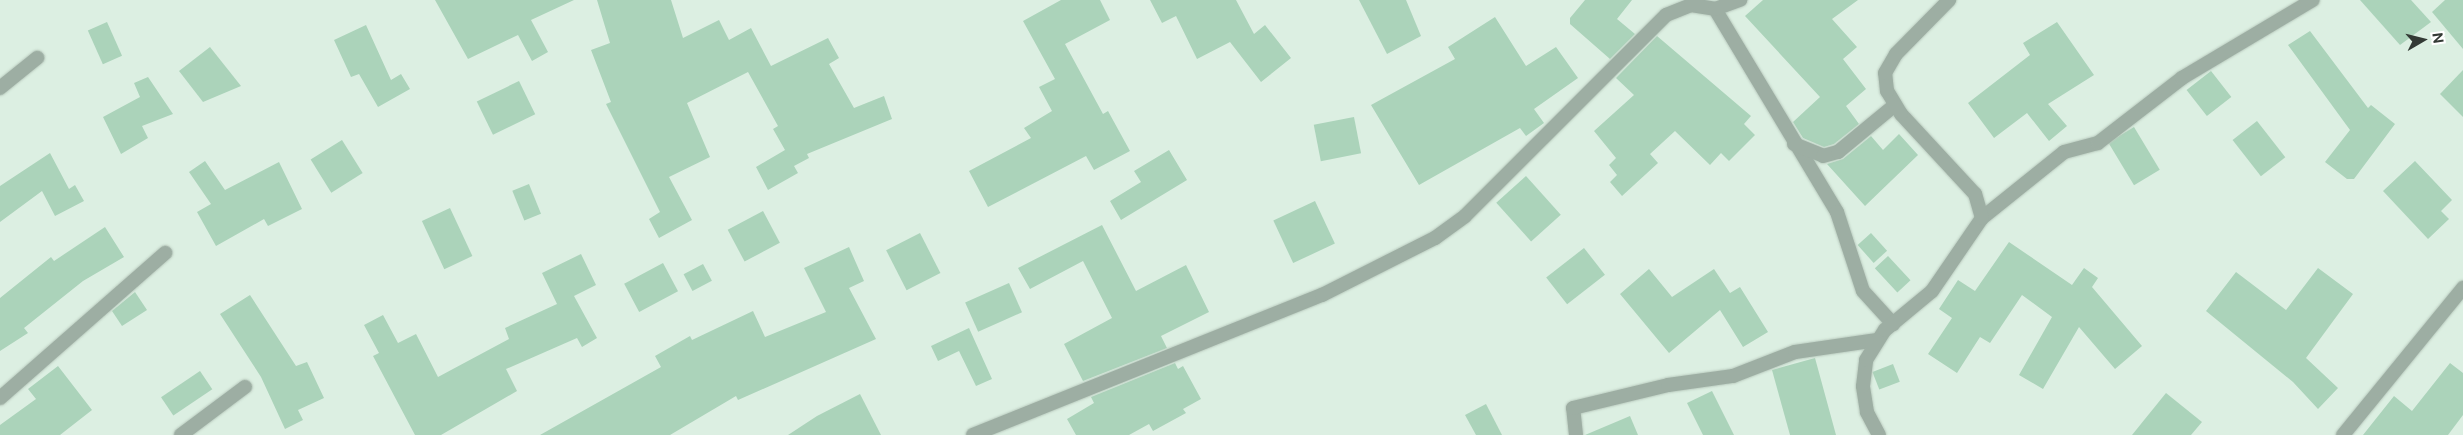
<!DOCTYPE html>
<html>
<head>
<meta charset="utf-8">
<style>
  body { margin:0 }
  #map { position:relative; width:2463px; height:435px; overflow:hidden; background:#dcefe2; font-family:"Public Sans",sans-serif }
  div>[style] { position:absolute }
  .building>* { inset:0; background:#abd3ba; transform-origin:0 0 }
  .roads { filter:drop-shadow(0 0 1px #bacbbf) drop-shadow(0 0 1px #bacbbf) }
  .minor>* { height:14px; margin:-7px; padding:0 7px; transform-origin:7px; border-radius:7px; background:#9daea3 }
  span { translate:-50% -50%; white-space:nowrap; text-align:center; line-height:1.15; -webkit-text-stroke:5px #fff; paint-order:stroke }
  .north { position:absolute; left:2398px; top:15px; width:50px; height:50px; -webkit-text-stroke:4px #fff; paint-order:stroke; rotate:82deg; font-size:14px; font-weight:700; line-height:20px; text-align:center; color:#333a35 }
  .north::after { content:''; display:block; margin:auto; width:18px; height:22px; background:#333a35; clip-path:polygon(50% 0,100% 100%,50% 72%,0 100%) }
</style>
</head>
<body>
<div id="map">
  <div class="building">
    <div style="clip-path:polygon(435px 0,574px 0,531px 20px,548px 52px,532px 61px,518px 35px,468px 59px)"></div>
    <div style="clip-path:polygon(597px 0,671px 0,683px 38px,719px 20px,729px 40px,751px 28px,771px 66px,828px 38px,839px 58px,829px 64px,854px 108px,884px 96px,892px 119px,807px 154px,809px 158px,794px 166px,798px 173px,768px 190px,756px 167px,785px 150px,773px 129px,778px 126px,748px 72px,687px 103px,710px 157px,669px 177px,692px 220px,659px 238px,649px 219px,660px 212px,606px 104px,611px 102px,591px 50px,610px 43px)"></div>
    <div style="clip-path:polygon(1061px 0,1100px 0,1110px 20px,1065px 44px,1103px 114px,1108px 111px,1130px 151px,1094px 170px,1086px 156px,988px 207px,969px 171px,1031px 138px,1024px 128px,1052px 111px,1039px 87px,1055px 79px,1023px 21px)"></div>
    <div style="clip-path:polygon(1150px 0,1236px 0,1254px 34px,1265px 25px,1291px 58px,1261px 82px,1230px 42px,1197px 59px,1176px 16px,1162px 23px)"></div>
    <div style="clip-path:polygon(1359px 0,1406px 0,1421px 36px,1387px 54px)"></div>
    <div style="clip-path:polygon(1585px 0,1632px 0,1617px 19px,1635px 34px,1610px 59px,1570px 24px,1570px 18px)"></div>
    <div style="clip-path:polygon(1763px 0,1858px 0,1832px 19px,1857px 47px,1843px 59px,1866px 89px,1846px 106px,1859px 124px,1834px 144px,1824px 147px,1803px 138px,1793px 122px,1820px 97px,1745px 16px)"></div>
    <div style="clip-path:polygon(2360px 0,2411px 0,2431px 22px,2400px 45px)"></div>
    <div style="clip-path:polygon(2445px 0,2463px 0,2463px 49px,2432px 12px)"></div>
    <div style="clip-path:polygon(1495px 17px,1526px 66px,1556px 47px,1578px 78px,1534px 109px,1544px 123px,1526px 136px,1520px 128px,1419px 185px,1371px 105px,1455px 59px,1448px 47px)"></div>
    <div style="left:107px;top:22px;width:37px;height:21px;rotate:66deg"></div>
    <div style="clip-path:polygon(2057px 22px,2094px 75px,2048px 104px,2067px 126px,2049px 141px,2027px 113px,1994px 138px,1968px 103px,2030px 55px,2023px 43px)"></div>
    <div style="clip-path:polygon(366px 25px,391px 80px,401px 74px,410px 89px,378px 107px,359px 74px,351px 77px,334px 40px)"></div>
    <div style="clip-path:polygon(2310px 31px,2368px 108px,2371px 105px,2395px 124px,2354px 179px,2347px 179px,2325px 162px,2350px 130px,2288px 45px)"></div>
    <div style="clip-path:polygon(1657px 36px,1751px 116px,1744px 124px,1755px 135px,1729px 161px,1721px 153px,1710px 165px,1675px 131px,1650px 154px,1658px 163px,1622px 196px,1610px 182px,1617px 175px,1609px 165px,1616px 158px,1594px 131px,1634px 95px,1616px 78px)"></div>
    <div style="clip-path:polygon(210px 47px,241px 86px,203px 102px,179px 71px)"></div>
    <div style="clip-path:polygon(2463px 70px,2463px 117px,2440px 94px)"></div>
    <div style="left:2211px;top:71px;width:33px;height:31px;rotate:52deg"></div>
    <div style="clip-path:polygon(148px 77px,173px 114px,142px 126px,148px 138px,121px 154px,103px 117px,140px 97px,134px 83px)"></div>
    <div style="left:519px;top:81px;width:37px;height:47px;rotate:64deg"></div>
    <div style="left:1354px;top:117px;width:37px;height:41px;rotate:79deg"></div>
    <div style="left:2257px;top:121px;width:46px;height:31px;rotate:52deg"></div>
    <div style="left:2134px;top:127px;width:50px;height:30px;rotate:59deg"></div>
    <div style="clip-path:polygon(1899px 134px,1918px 155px,1865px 206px,1827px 164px,1843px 159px,1871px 136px,1883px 150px)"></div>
    <div style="left:342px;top:140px;width:39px;height:37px;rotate:58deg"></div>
    <div style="clip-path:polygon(1169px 150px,1187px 180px,1121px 220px,1110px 201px,1141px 182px,1134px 171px)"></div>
    <div style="clip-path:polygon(50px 153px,69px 189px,75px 185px,84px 201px,55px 216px,42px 191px,0 222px,0 186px)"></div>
    <div style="clip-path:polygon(205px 161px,225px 190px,279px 162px,302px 209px,268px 226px,264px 219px,216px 246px,197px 212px,211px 204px,189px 172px)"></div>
    <div style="clip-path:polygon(2415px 161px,2452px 200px,2441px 211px,2449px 219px,2428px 239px,2383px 191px)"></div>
    <div style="left:1526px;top:176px;width:52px;height:40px;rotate:48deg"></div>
    <div style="left:529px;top:184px;width:32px;height:18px;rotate:68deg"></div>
    <div style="left:1315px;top:201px;width:47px;height:46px;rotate:65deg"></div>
    <div style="left:450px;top:208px;width:53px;height:31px;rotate:65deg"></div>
    <div style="left:763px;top:211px;width:36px;height:40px;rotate:62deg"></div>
    <div style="clip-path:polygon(1102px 225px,1136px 291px,1186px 265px,1209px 312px,1161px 336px,1167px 348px,1083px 381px,1064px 344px,1112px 318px,1083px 261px,1030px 289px,1018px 268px)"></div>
    <div style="clip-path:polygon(105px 227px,124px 257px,83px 281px,24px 328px,28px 333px,0 351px,0 298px,51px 257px,54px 261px)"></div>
    <div style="left:920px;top:233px;width:45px;height:38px;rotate:63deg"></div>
    <div style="left:1871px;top:233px;width:24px;height:18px;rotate:48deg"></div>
    <div style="clip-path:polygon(2009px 242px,2072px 285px,2084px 268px,2098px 278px,2092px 287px,2142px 346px,2115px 369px,2079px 327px,2043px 389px,2019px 375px,2052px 317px,2022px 295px,1990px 343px,1980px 337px,1957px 373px,1928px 354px,1952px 318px,1939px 309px,1958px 280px,1975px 291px)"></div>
    <div style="clip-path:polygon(849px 247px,864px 281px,849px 288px,876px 339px,738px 400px,736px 396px,670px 435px,540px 435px,661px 367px,655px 356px,690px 336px,692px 340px,753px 311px,765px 337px,826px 312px,804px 268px)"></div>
    <div style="left:1584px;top:248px;width:34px;height:48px;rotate:52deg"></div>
    <div style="clip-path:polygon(581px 254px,596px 285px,574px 296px,597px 338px,582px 347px,577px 338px,506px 369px,517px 391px,441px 435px,415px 435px,373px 356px,379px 353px,364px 325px,383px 315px,398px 343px,416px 334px,438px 377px,509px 339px,505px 328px,557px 304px,542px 273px)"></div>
    <div style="left:1888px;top:256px;width:33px;height:18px;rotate:47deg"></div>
    <div style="left:663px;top:263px;width:32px;height:44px;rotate:62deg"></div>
    <div style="left:703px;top:264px;width:19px;height:22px;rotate:62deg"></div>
    <div style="clip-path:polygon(2318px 268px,2353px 294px,2306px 358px,2338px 388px,2318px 409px,2293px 382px,2206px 311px,2236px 272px,2286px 310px)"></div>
    <div style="clip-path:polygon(1649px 269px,1672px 297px,1714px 269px,1730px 293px,1740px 287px,1768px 332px,1743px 347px,1720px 310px,1669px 353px,1620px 294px)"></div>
    <div style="left:1009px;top:283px;width:32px;height:48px;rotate:66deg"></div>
    <div style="clip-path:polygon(135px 292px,147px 310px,122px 326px,112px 311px)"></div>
    <div style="clip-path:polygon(250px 295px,296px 366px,307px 362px,324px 398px,298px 410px,303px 420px,285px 429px,261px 377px,220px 314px)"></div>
    <div style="clip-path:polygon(969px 328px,992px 379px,976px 386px,959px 351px,938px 361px,931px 346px)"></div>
    <div style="clip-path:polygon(1815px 358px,1836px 435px,1790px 435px,1772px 370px)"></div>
    <div style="clip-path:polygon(1175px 363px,1178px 369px,1183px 366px,1201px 399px,1183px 409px,1186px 413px,1153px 431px,1149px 424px,1129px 435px,1076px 435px,1067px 419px,1094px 403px,1091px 397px)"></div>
    <div style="clip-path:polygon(2450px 363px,2463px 373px,2463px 415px,2448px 435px,2363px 435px,2394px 396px,2412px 411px)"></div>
    <div style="left:1893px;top:364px;width:19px;height:22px;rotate:69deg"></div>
    <div style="clip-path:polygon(58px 366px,92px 410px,60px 435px,0 435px,0 425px,36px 399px,28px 389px)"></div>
    <div style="left:200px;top:371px;width:22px;height:47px;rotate:56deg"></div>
    <div style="clip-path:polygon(1712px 391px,1734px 435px,1703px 435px,1687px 403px)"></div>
    <div style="clip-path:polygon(2166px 393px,2202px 422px,2191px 435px,2132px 435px)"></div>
    <div style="clip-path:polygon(860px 394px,881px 435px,788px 435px,817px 416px)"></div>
    <div style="clip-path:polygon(1486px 404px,1502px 435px,1476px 435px,1465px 415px)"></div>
    <div style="clip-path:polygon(1630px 416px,1638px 435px,1585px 435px)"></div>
  </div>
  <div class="roads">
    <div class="minor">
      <div style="left:1715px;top:9px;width:237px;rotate:59deg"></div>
      <div style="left:1837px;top:212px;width:83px;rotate:71.8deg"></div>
      <div style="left:1863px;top:291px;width:45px;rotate:47.7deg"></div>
      <div style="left:0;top:88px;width:48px;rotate:-39deg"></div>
      <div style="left:1794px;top:144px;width:31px;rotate:22deg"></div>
      <div style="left:1823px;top:156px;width:16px;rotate:-15deg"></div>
      <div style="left:1838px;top:152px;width:74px;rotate:-39.5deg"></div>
      <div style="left:1982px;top:218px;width:105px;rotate:-38.8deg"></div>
      <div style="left:2064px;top:152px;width:35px;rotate:-15deg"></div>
      <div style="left:2098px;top:143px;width:106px;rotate:-37.7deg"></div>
      <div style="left:2182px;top:78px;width:152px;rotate:-30.8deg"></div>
      <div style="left:0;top:398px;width:220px;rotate:-41.3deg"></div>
      <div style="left:181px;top:435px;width:80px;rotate:-36.9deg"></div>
      <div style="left:973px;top:435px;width:376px;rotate:-21.9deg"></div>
      <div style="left:1322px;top:295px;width:127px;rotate:-26.8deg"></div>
      <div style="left:1435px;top:238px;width:37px;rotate:-36deg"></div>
      <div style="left:1465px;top:216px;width:284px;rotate:-45deg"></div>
      <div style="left:1666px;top:15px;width:27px;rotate:-22deg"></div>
      <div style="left:1691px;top:5px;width:24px;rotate:9deg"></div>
      <div style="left:1715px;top:9px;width:27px;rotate:-20deg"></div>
      <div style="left:1576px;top:435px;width:27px;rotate:-96deg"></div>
      <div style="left:1573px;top:408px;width:98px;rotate:-13.6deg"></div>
      <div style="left:1668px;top:385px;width:66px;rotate:-7.9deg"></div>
      <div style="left:1733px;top:376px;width:66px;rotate:-21.2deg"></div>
      <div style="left:1795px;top:352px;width:83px;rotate:-8.3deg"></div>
      <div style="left:1879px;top:435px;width:26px;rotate:-118deg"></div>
      <div style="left:1867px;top:412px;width:26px;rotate:-99deg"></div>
      <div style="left:1863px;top:386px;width:26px;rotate:-83deg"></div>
      <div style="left:1866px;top:360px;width:36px;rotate:-58deg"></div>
      <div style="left:1885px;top:330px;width:61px;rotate:-39.7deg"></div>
      <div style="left:1932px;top:291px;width:88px;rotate:-55.6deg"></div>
      <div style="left:1982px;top:218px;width:25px;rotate:-106deg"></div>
      <div style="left:1975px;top:194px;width:109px;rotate:-132.8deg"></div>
      <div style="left:1901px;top:114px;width:27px;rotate:-121deg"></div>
      <div style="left:1887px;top:91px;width:18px;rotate:-96deg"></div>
      <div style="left:1885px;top:73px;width:22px;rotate:-60deg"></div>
      <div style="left:1896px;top:54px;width:76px;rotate:-45.5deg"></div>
      <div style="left:2343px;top:435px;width:190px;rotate:-50.8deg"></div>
    </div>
  </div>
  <div class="north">N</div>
</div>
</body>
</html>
